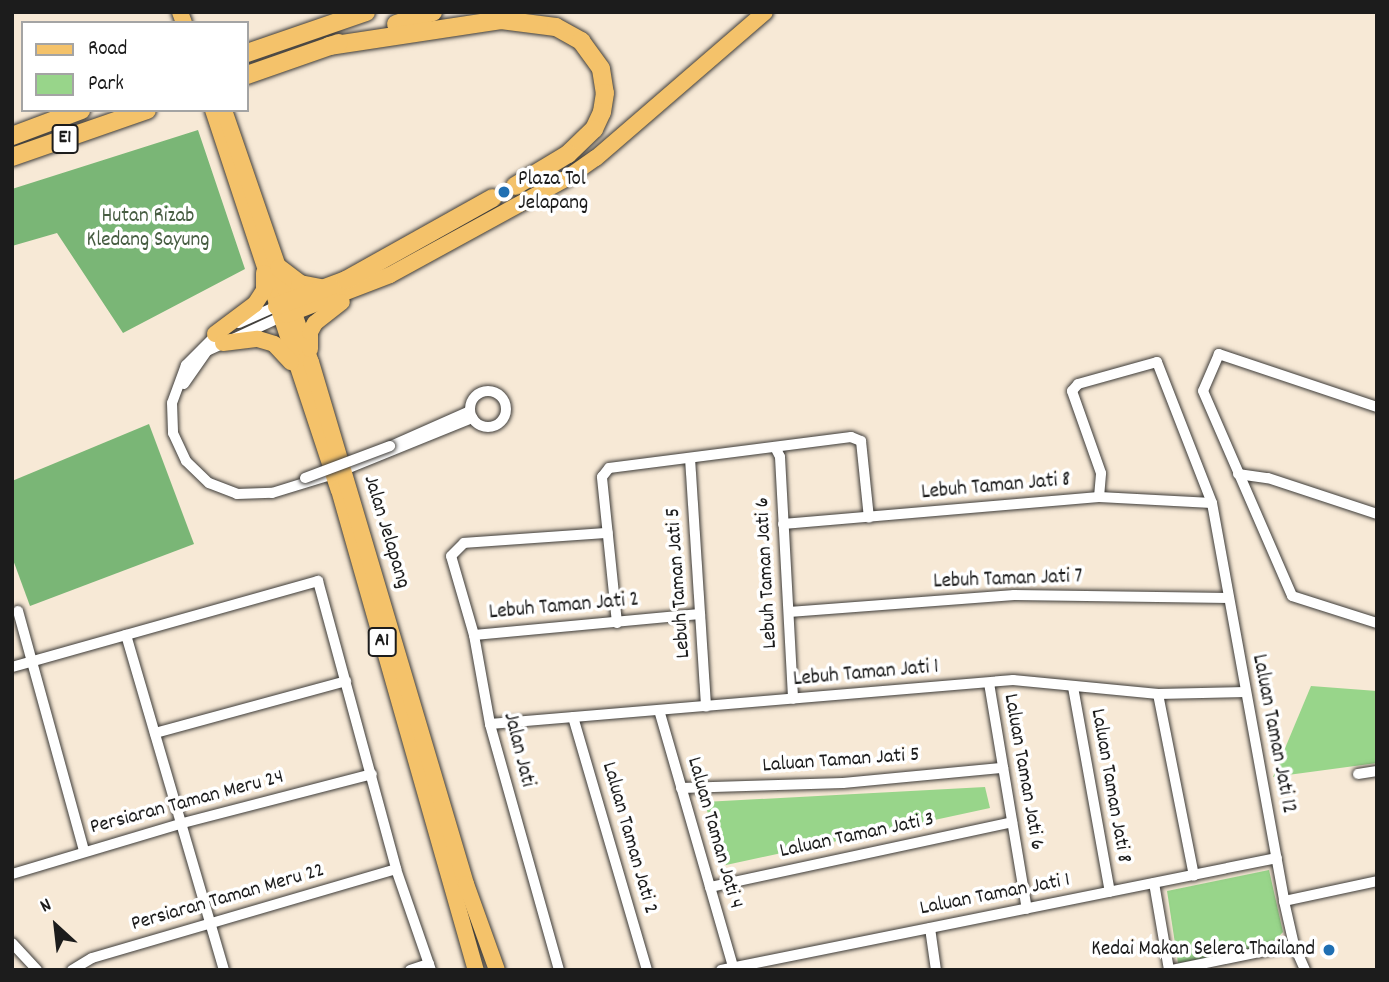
<!DOCTYPE html>
<html>
<head>
<meta charset="utf-8">
<style>
  body { margin:0 }
  #map { position:relative; width:1389px; height:982px; overflow:hidden; background:#f7e9d6; font-family:Dekko,sans-serif }
  div>[style] { position:absolute }
  .green>* { inset:0; background:#98d58a }
  .forest>* { inset:0; background:#7ab676 }
  .roads { filter:drop-shadow(0 0 2px #3d3b38) drop-shadow(0 0 2px #3d3b38) }
  .minor>* { height:10px; margin:-5px; padding:0 5px; transform-origin:5px; border-radius:5px; background:#fff }
  .minor>.ring { margin:-5px; padding:0; box-sizing:content-box; background:none; border:10px solid #fff; border-radius:50% }
  .primary>* { height:16px; margin:-8px; padding:0 8px; transform-origin:8px; border-radius:8px; background:#f4c26a }
  .motorway>* { height:18px; margin:-9px; padding:0 9px; transform-origin:9px; border-radius:9px; background:#f4c26a }
  .bridges { filter:drop-shadow(0 0 2px #3d3b38) drop-shadow(0 0 2px #3d3b38) }
  .minor-bridge>* { height:10px; margin:-5px; padding:0 5px; transform-origin:5px; border-radius:5px; background:#fff }
  .dots>* { width:19px; height:19px; translate:-50% -50%; box-sizing:border-box; border:4px solid #fff; border-radius:50% }
  span { translate:-50% -50%; white-space:nowrap; text-align:center; line-height:1.15; -webkit-text-stroke:7px #fff; paint-order:stroke }
  .shield-label span { padding:2px 5px; background:#fff; border:2px solid; border-radius:5px; -webkit-text-stroke-width:0 }
  .shield-label { font-size:19px; color:#1c1c1c; font-weight:700 }
  .poi-label { font-size:21px; color:#1c1c1c }
  .left { translate:0 -50%; text-align:left }
  .right { translate:-100% -50%; text-align:right }
  .park-label { font-size:21px; color:#475d42 }
  .street-label { font-size:21px; color:#1c1c1c }
  .frame { position:absolute; inset:0; border:14px solid #1c1c1c; pointer-events:none }
  .legend { position:absolute; left:21px; top:21px; width:228px; height:91px; box-sizing:border-box; background:#fff; border:2px solid #a4a4a4; margin:0; padding:9px 12px; list-style:none; font-size:21px; color:#1c1c1c }
  .legend li { display:flex; align-items:center; gap:14px; height:35px }
  .legend b { width:35px; border:2px solid #a4a4a4 }
  .north { position:absolute; left:21px; top:891px; width:70px; height:70px; -webkit-text-stroke:5px #fff; paint-order:stroke; rotate:333deg; font-size:19px; font-weight:700; line-height:28px; text-align:center; color:#1c1c1c }
  .north::after { content:''; display:block; margin:auto; width:24px; height:32px; background:#1c1c1c; clip-path:polygon(50% 0,100% 100%,50% 72%,0 100%) }
</style>
</head>
<body>
<div id="map">
  <div class="green">
    <div style="clip-path:polygon(1311px 686px,1377px 691px,1377px 763px,1273px 777px)"></div>
    <div style="clip-path:polygon(985px 787px,990px 808px,726px 865px,704px 802px)"></div>
    <div style="clip-path:polygon(1269px 870px,1283px 932px,1269px 947px,1178px 963px,1167px 891px)"></div>
  </div>
  <div class="forest">
    <div style="clip-path:polygon(198px 130px,245px 269px,123px 333px,57px 233px,12px 246px,12px 189px)"></div>
    <div style="clip-path:polygon(149px 424px,194px 544px,30px 606px,12px 557px,12px 481px)"></div>
  </div>
  <div class="roads">
    <div class="minor">
      <div style="left:239px;top:323px;width:42px;rotate:-24.1deg"></div>
      <div style="left:219px;top:332px;width:47px;rotate:135deg"></div>
      <div style="left:186px;top:365px;width:40px;rotate:110.2deg"></div>
      <div style="left:172px;top:403px;width:30px;rotate:88deg"></div>
      <div style="left:173px;top:433px;width:31px;rotate:65deg"></div>
      <div style="left:186px;top:461px;width:32px;rotate:44deg"></div>
      <div style="left:209px;top:483px;width:30px;rotate:21deg"></div>
      <div style="left:237px;top:494px;width:35px;rotate:-2deg"></div>
      <div style="left:272px;top:493px;width:58px;rotate:-17.2deg"></div>
      <div style="left:184px;top:384px;width:40px;rotate:-55.1deg"></div>
      <div style="left:207px;top:351px;width:81px;rotate:-24.7deg"></div>
      <div class="ring" style="left:470px;top:391px;width:26px;height:26px"></div>
      <div style="left:1377px;top:407px;width:167px;rotate:-161.5deg"></div>
      <div style="left:1219px;top:354px;width:40px;rotate:113.4deg"></div>
      <div style="left:1203px;top:391px;width:223px;rotate:66.5deg"></div>
      <div style="left:1292px;top:596px;width:89px;rotate:17.6deg"></div>
      <div style="left:393px;top:445px;width:84px;rotate:-23.8deg"></div>
      <div style="left:775px;top:447px;width:11px;rotate:63deg"></div>
      <div style="left:780px;top:457px;width:242px;rotate:86.9deg"></div>
      <div style="left:690px;top:458px;width:249px;rotate:86.3deg"></div>
      <div style="left:351px;top:467px;width:131px;rotate:-22deg"></div>
      <div style="left:1238px;top:474px;width:30px;rotate:8deg"></div>
      <div style="left:1268px;top:478px;width:115px;rotate:18.3deg"></div>
      <div style="left:1099px;top:497px;width:24px;rotate:-85deg"></div>
      <div style="left:1101px;top:473px;width:87px;rotate:-109.5deg"></div>
      <div style="left:1072px;top:391px;width:9px;rotate:-49deg"></div>
      <div style="left:1078px;top:384px;width:82px;rotate:-15.6deg"></div>
      <div style="left:1157px;top:362px;width:151px;rotate:68.7deg"></div>
      <div style="left:1212px;top:503px;width:404px;rotate:79.7deg"></div>
      <div style="left:1284px;top:901px;width:45px;rotate:77.2deg"></div>
      <div style="left:1294px;top:945px;width:27px;rotate:66deg"></div>
      <div style="left:783px;top:524px;width:317px;rotate:-4.9deg"></div>
      <div style="left:1099px;top:497px;width:113px;rotate:3deg"></div>
      <div style="left:18px;top:611px;width:249px;rotate:74.6deg"></div>
      <div style="left:789px;top:612px;width:226px;rotate:-4.3deg"></div>
      <div style="left:1014px;top:595px;width:215px;rotate:0.8deg"></div>
      <div style="left:617px;top:623px;width:147px;rotate:-95.9deg"></div>
      <div style="left:602px;top:477px;width:11px;rotate:-52deg"></div>
      <div style="left:609px;top:468px;width:244px;rotate:-7.3deg"></div>
      <div style="left:851px;top:437px;width:11px;rotate:22deg"></div>
      <div style="left:861px;top:441px;width:77px;rotate:84.1deg"></div>
      <div style="left:126px;top:635px;width:349px;rotate:73.7deg"></div>
      <div style="left:474px;top:635px;width:227px;rotate:-5.3deg"></div>
      <div style="left:12px;top:667px;width:318px;rotate:-15.7deg"></div>
      <div style="left:318px;top:581px;width:298px;rotate:74.8deg"></div>
      <div style="left:396px;top:869px;width:107px;rotate:70.9deg"></div>
      <div style="left:989px;top:683px;width:229px;rotate:80.5deg"></div>
      <div style="left:1073px;top:687px;width:208px;rotate:79.8deg"></div>
      <div style="left:1158px;top:694px;width:185px;rotate:78.8deg"></div>
      <div style="left:659px;top:710px;width:267px;rotate:73.9deg"></div>
      <div style="left:573px;top:717px;width:264px;rotate:73.7deg"></div>
      <div style="left:490px;top:724px;width:525px;rotate:-4.81deg"></div>
      <div style="left:1013px;top:680px;width:146px;rotate:5.5deg"></div>
      <div style="left:1158px;top:694px;width:88px;rotate:-1.3deg"></div>
      <div style="left:155px;top:733px;width:198px;rotate:-15.2deg"></div>
      <div style="left:1358px;top:774px;width:19px;rotate:-9deg"></div>
      <div style="left:681px;top:788px;width:162px;rotate:-1.8deg"></div>
      <div style="left:843px;top:783px;width:161px;rotate:-5.4deg"></div>
      <div style="left:12px;top:874px;width:178px;rotate:-16.6deg"></div>
      <div style="left:183px;top:823px;width:195px;rotate:-14.5deg"></div>
      <div style="left:1154px;top:883px;width:88px;rotate:80.2deg"></div>
      <div style="left:710px;top:887px;width:309px;rotate:-12.1deg"></div>
      <div style="left:1284px;top:901px;width:95px;rotate:-12.1deg"></div>
      <div style="left:930px;top:928px;width:42px;rotate:81.9deg"></div>
      <div style="left:12px;top:943px;width:37px;rotate:47deg"></div>
      <div style="left:72px;top:970px;width:23px;rotate:-31deg"></div>
      <div style="left:92px;top:958px;width:317px;rotate:-16.3deg"></div>
      <div style="left:410px;top:970px;width:20px;rotate:-18deg"></div>
      <div style="left:559px;top:970px;width:255px;rotate:-105.7deg"></div>
      <div style="left:490px;top:724px;width:90px;rotate:-100.2deg"></div>
      <div style="left:474px;top:635px;width:82px;rotate:-106.2deg"></div>
      <div style="left:451px;top:556px;width:18px;rotate:-45deg"></div>
      <div style="left:464px;top:543px;width:144px;rotate:-4deg"></div>
      <div style="left:721px;top:970px;width:567px;rotate:-11.39deg"></div>
      <div style="left:1172px;top:970px;width:125px;rotate:-11.6deg"></div>
    </div>
    <div class="primary">
      <div style="left:180px;top:12px;width:12px;rotate:70deg"></div>
      <div style="left:213px;top:110px;width:400px;rotate:71.7deg"></div>
      <div style="left:339px;top:490px;width:499px;rotate:74.1deg"></div>
      <div style="left:224px;top:110px;width:267px;rotate:71deg"></div>
      <div style="left:311px;top:362px;width:545px;rotate:73.46deg"></div>
      <div style="left:466px;top:884px;width:91px;rotate:70.2deg"></div>
      <div style="left:286px;top:315px;width:111px;rotate:-21deg"></div>
      <div style="left:390px;top:275px;width:202px;rotate:-28.7deg"></div>
      <div style="left:567px;top:178px;width:35px;rotate:-35deg"></div>
      <div style="left:596px;top:158px;width:223px;rotate:-40.8deg"></div>
      <div style="left:215px;top:334px;width:50px;rotate:-36.9deg"></div>
      <div style="left:255px;top:304px;width:17px;rotate:-57deg"></div>
      <div style="left:264px;top:290px;width:17px;rotate:-90deg"></div>
      <div style="left:223px;top:343px;width:35px;rotate:-7deg"></div>
      <div style="left:258px;top:339px;width:17px;rotate:17deg"></div>
      <div style="left:274px;top:344px;width:25px;rotate:47deg"></div>
      <div style="left:310px;top:349px;width:17px;rotate:-90deg"></div>
      <div style="left:310px;top:332px;width:10px;rotate:-61deg"></div>
      <div style="left:315px;top:323px;width:34px;rotate:-38deg"></div>
    </div>
    <div class="motorway">
      <div style="left:396px;top:24px;width:39px;rotate:-18deg"></div>
      <div style="left:329px;top:46px;width:174px;rotate:-8.6deg"></div>
      <div style="left:501px;top:20px;width:55px;rotate:7.3deg"></div>
      <div style="left:556px;top:27px;width:29px;rotate:29deg"></div>
      <div style="left:581px;top:41px;width:34px;rotate:54deg"></div>
      <div style="left:601px;top:69px;width:24px;rotate:81deg"></div>
      <div style="left:605px;top:93px;width:19px;rotate:99deg"></div>
      <div style="left:602px;top:112px;width:19px;rotate:115deg"></div>
      <div style="left:594px;top:129px;width:36px;rotate:136deg"></div>
      <div style="left:568px;top:154px;width:62px;rotate:148.9deg"></div>
      <div style="left:247px;top:53px;width:126px;rotate:-19deg"></div>
      <div style="left:247px;top:75px;width:97px;rotate:-19.2deg"></div>
      <div style="left:12px;top:136px;width:74px;rotate:-20.6deg"></div>
      <div style="left:12px;top:157px;width:143px;rotate:-19.2deg"></div>
      <div style="left:279px;top:268px;width:26px;rotate:37deg"></div>
      <div style="left:300px;top:284px;width:25px;rotate:11deg"></div>
      <div style="left:277px;top:306px;width:74px;rotate:-20.6deg"></div>
      <div style="left:346px;top:280px;width:168px;rotate:-29.2deg"></div>
    </div>
  </div>
  <div class="bridges">
    <div class="minor-bridge">
      <div style="left:305px;top:478px;width:91px;rotate:-20.6deg"></div>
    </div>
  </div>
  <div class="dots">
    <div style="left:504px;top:192px;background:#1f6fb2"></div>
    <div style="left:1329px;top:950px;background:#1f6fb2"></div>
  </div>
  <div class="shield-label">
    <span style="left:65px;top:139px">E1</span>
    <span style="left:382px;top:642px">A1</span>
  </div>
  <div class="poi-label">
    <span class="left" style="left:518px;top:192px">Plaza Tol<br>Jelapang</span>
    <span class="right" style="left:1315px;top:950px">Kedai Makan Selera Thailand</span>
  </div>
  <div class="park-label">
    <span style="left:148px;top:229px">Hutan Rizab<br>Kledang Sayung</span>
  </div>
  <div class="street-label">
    <span style="left:996px;top:487px;rotate:-5deg">Lebuh Taman Jati 8</span>
    <span style="left:386px;top:532px;rotate:73deg">Jalan Jelapang</span>
    <span style="left:767px;top:573px;rotate:-93deg">Lebuh Taman Jati 6</span>
    <span style="left:1008px;top:580px;rotate:-2deg">Lebuh Taman Jati 7</span>
    <span style="left:679px;top:583px;rotate:-94deg">Lebuh Taman Jati 5</span>
    <span style="left:564px;top:607px;rotate:-5deg">Lebuh Taman Jati 2</span>
    <span style="left:866px;top:674px;rotate:-5deg">Lebuh Taman Jati 1</span>
    <span style="left:1273px;top:734px;rotate:79deg">Laluan Taman Jati 12</span>
    <span style="left:518px;top:750px;rotate:76deg">Jalan Jati</span>
    <span style="left:841px;top:761px;rotate:-4deg">Laluan Taman Jati 5</span>
    <span style="left:1023px;top:772px;rotate:80deg">Laluan Taman Jati 6</span>
    <span style="left:1110px;top:786px;rotate:80deg">Laluan Taman Jati 8</span>
    <span style="left:187px;top:803px;rotate:-15deg">Persiaran Taman Meru 24</span>
    <span style="left:714px;top:833px;rotate:74deg">Laluan Taman Jati 4</span>
    <span style="left:857px;top:836px;rotate:-12deg">Laluan Taman Jati 3</span>
    <span style="left:629px;top:838px;rotate:74deg">Laluan Taman Jati 2</span>
    <span style="left:995px;top:895px;rotate:-11deg">Laluan Taman Jati 1</span>
    <span style="left:228px;top:898px;rotate:-16deg">Persiaran Taman Meru 22</span>
  </div>
  <div class="frame"></div>
  <ul class="legend">
  <li><b style="height:9px;background:#f4c26a"></b>Road</li>
  <li><b style="height:19px;background:#98d58a"></b>Park</li>
  </ul>
  <div class="north">N</div>
</div>
</body>
</html>
